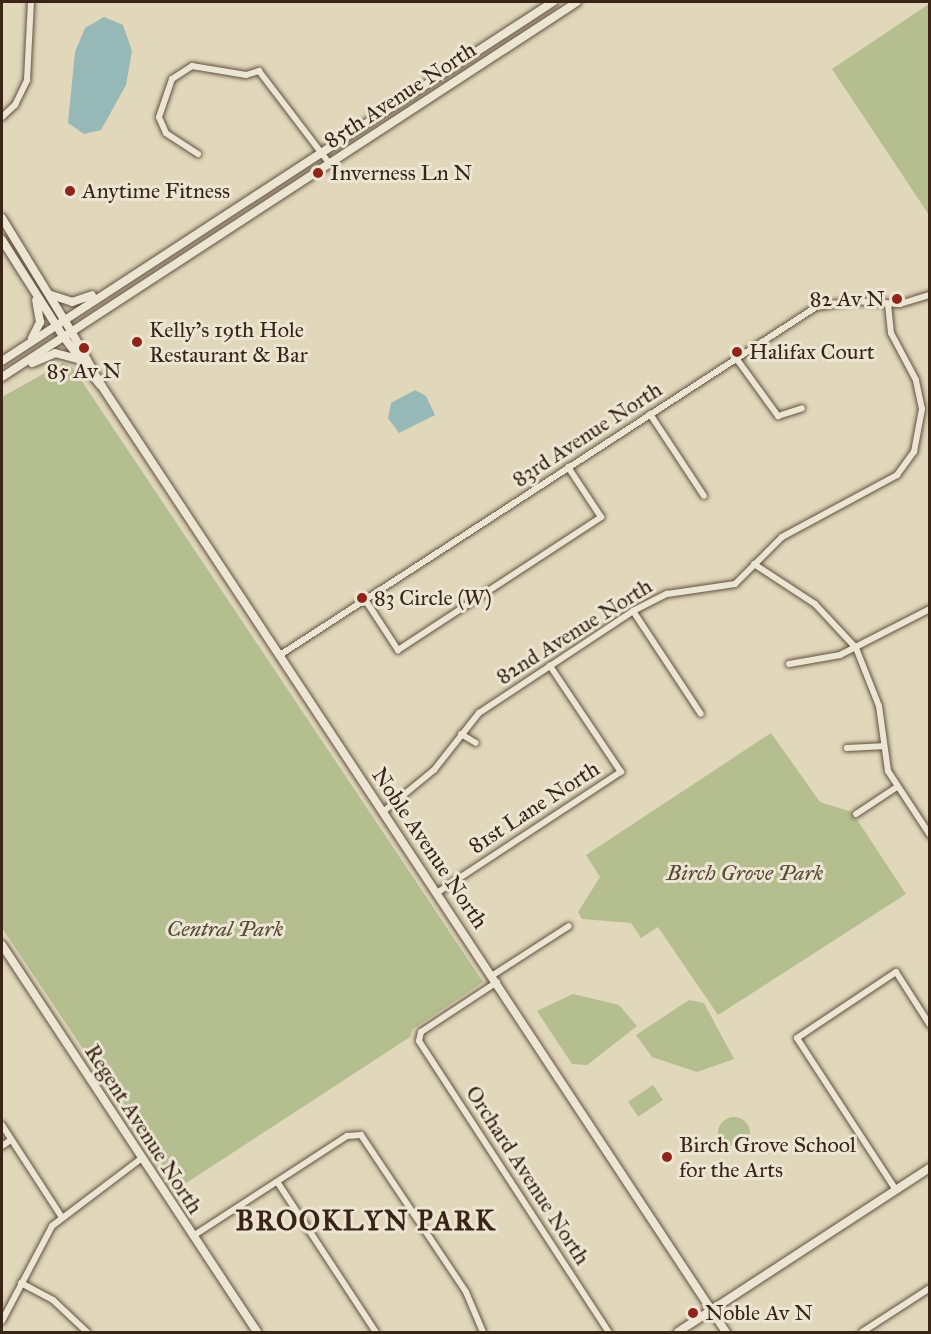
<!DOCTYPE html>
<html>
<head>
<meta charset="utf-8">
<style>
  body { margin:0 }
  #map { position:relative; width:931px; height:1334px; overflow:hidden; background:#e1d7bb; font-family:"IM FELL Great Primer",serif }
  div>[style] { position:absolute }
  .green>* { inset:0; background:#b4be8f; transform-origin:0 0 }
  .round { border-radius:50% }
  .water>* { inset:0; background:#96b8b7 }
  .roads { filter:drop-shadow(0 0 2px #63513f) drop-shadow(0 0 2px #63513f) }
  .minor>* { height:6px; margin:-3px; padding:0 3px; transform-origin:3px; border-radius:3px; background:#ece5d3 }
  .tertiary>* { height:8px; margin:-4px; padding:0 4px; transform-origin:4px; border-radius:4px; background:#ece5d3 }
  .secondary>* { height:8px; margin:-4px; padding:0 4px; transform-origin:4px; border-radius:4px; background:#ece5d3 }
  .dots>* { width:16px; height:16px; translate:-50% -50%; box-sizing:border-box; border:3px solid #ece5d3; border-radius:50% }
  span { translate:-50% -50%; white-space:nowrap; text-align:center; line-height:1.15; -webkit-text-stroke:6px #ece5d3; paint-order:stroke }
  .street-label { font-size:22px; color:#392416 }
  .poi-label { font-size:22px; color:#392416 }
  .left { translate:0 -50%; text-align:left }
  .right { translate:-100% -50%; text-align:right }
  .park-label { font-size:22px; color:#584a34; font-style:italic }
  .district-label { font-size:28px; color:#392416; font-weight:700; letter-spacing:1.5px }
  .frame { position:absolute; inset:0; border:3px solid #392416; pointer-events:none }
</style>
</head>
<body>
<div id="map">
  <div class="green">
    <div style="clip-path:polygon(929px 4px,929px 215px,832px 69px)"></div>
    <div style="clip-path:polygon(63px 363px,73px 368px,483px 982px,413px 1029px,410px 1037px,177px 1189px,2px 928px,2px 397px)"></div>
    <div style="clip-path:polygon(771px 733px,820px 802px,852px 812px,906px 894px,718px 1015px,658px 927px,641px 938px,631px 923px,582px 919px,578px 912px,600px 877px,586px 855px)"></div>
    <div style="clip-path:polygon(573px 994px,619px 1005px,637px 1026px,587px 1065px,572px 1064px,537px 1011px)"></div>
    <div style="clip-path:polygon(689px 1000px,704px 1003px,734px 1059px,697px 1072px,652px 1057px,636px 1035px)"></div>
    <div style="left:653px;top:1085px;width:18px;height:30px;rotate:56deg"></div>
    <div class="round" style="left:718px;top:1117px;width:32px;height:32px"></div>
  </div>
  <div class="water">
    <div style="clip-path:polygon(104px 17px,123px 25px,132px 51px,126px 85px,101px 130px,84px 134px,68px 123px,75px 52px,85px 28px)"></div>
    <div style="clip-path:polygon(415px 390px,426px 396px,435px 415px,399px 433px,388px 418px,391px 403px)"></div>
  </div>
  <div class="roads">
    <div class="minor">
      <div style="left:2px;top:117px;width:18px;rotate:-43deg"></div>
      <div style="left:15px;top:105px;width:28px;rotate:-64deg"></div>
      <div style="left:27px;top:80px;width:78px;rotate:-87.1deg"></div>
      <div style="left:198px;top:154px;width:38px;rotate:-147deg"></div>
      <div style="left:166px;top:133px;width:17px;rotate:-114deg"></div>
      <div style="left:159px;top:117px;width:40px;rotate:-71.1deg"></div>
      <div style="left:172px;top:79px;width:24px;rotate:-33deg"></div>
      <div style="left:192px;top:66px;width:55px;rotate:9.5deg"></div>
      <div style="left:246px;top:75px;width:14px;rotate:-17deg"></div>
      <div style="left:259px;top:71px;width:116px;rotate:52.7deg"></div>
      <div style="left:736px;top:358px;width:72px;rotate:54.1deg"></div>
      <div style="left:778px;top:416px;width:25px;rotate:-18deg"></div>
      <div style="left:650px;top:414px;width:98px;rotate:56.6deg"></div>
      <div style="left:754px;top:564px;width:73px;rotate:33.3deg"></div>
      <div style="left:815px;top:604px;width:60px;rotate:47deg"></div>
      <div style="left:856px;top:648px;width:62px;rotate:68.4deg"></div>
      <div style="left:879px;top:706px;width:66px;rotate:82.1deg"></div>
      <div style="left:888px;top:771px;width:77px;rotate:56.7deg"></div>
      <div style="left:366px;top:601px;width:59px;rotate:56.9deg"></div>
      <div style="left:398px;top:650px;width:243px;rotate:-33.2deg"></div>
      <div style="left:601px;top:517px;width:60px;rotate:-123.4deg"></div>
      <div style="left:633px;top:611px;width:123px;rotate:56.6deg"></div>
      <div style="left:280px;top:655px;width:639px;rotate:-32.99deg"></div>
      <div style="left:816px;top:307px;width:38px;rotate:-9deg"></div>
      <div style="left:854px;top:301px;width:46px;rotate:3.7deg"></div>
      <div style="left:900px;top:304px;width:31px;rotate:-17deg"></div>
      <div style="left:789px;top:664px;width:52px;rotate:-10deg"></div>
      <div style="left:840px;top:655px;width:101px;rotate:-27.1deg"></div>
      <div style="left:461px;top:734px;width:17px;rotate:31deg"></div>
      <div style="left:847px;top:748px;width:35px;rotate:-3deg"></div>
      <div style="left:384px;top:811px;width:65px;rotate:-39.4deg"></div>
      <div style="left:434px;top:770px;width:73px;rotate:-51.7deg"></div>
      <div style="left:479px;top:713px;width:185px;rotate:-33.5deg"></div>
      <div style="left:633px;top:611px;width:38px;rotate:-27deg"></div>
      <div style="left:667px;top:594px;width:69px;rotate:-8.4deg"></div>
      <div style="left:735px;top:584px;width:66px;rotate:-45deg"></div>
      <div style="left:782px;top:537px;width:131px;rotate:-28.3deg"></div>
      <div style="left:897px;top:475px;width:29px;rotate:-54deg"></div>
      <div style="left:914px;top:452px;width:44px;rotate:-79.5deg"></div>
      <div style="left:922px;top:409px;width:30px;rotate:-102deg"></div>
      <div style="left:916px;top:380px;width:53px;rotate:-118deg"></div>
      <div style="left:891px;top:333px;width:28px;rotate:-96deg"></div>
      <div style="left:856px;top:814px;width:49px;rotate:-33.4deg"></div>
      <div style="left:438px;top:892px;width:219px;rotate:-33.3deg"></div>
      <div style="left:621px;top:772px;width:128px;rotate:-123.8deg"></div>
      <div style="left:493px;top:975px;width:90px;rotate:-32.8deg"></div>
      <div style="left:497px;top:982px;width:91px;rotate:146.7deg"></div>
      <div style="left:421px;top:1032px;width:9px;rotate:103deg"></div>
      <div style="left:419px;top:1041px;width:348px;rotate:56.9deg"></div>
      <div style="left:2px;top:1125px;width:108px;rotate:57deg"></div>
      <div style="left:2px;top:1146px;width:11px;rotate:-34deg"></div>
      <div style="left:278px;top:1183px;width:178px;rotate:56.7deg"></div>
      <div style="left:896px;top:1190px;width:181px;rotate:-123.1deg"></div>
      <div style="left:797px;top:1038px;width:119px;rotate:-33.7deg"></div>
      <div style="left:896px;top:972px;width:63px;rotate:57.3deg"></div>
      <div style="left:193px;top:1236px;width:184px;rotate:-33deg"></div>
      <div style="left:347px;top:1136px;width:14px;rotate:-4deg"></div>
      <div style="left:361px;top:1135px;width:189px;rotate:56.2deg"></div>
      <div style="left:466px;top:1292px;width:43px;rotate:67deg"></div>
      <div style="left:21px;top:1283px;width:36px;rotate:28deg"></div>
      <div style="left:53px;top:1300px;width:47px;rotate:43.3deg"></div>
      <div style="left:2px;top:1321px;width:107px;rotate:-62.2deg"></div>
      <div style="left:52px;top:1226px;width:113px;rotate:-37.1deg"></div>
      <div style="left:862px;top:1332px;width:81px;rotate:-32.9deg"></div>
    </div>
    <div class="tertiary">
      <div style="left:71px;top:331px;width:62px;rotate:60.9deg"></div>
      <div style="left:101px;top:385px;width:1135px;rotate:56.58deg"></div>
      <div style="left:63px;top:336px;width:61px;rotate:52.9deg"></div>
      <div style="left:2px;top:945px;width:463px;rotate:56.6deg"></div>
      <div style="left:678px;top:1332px;width:301px;rotate:-33.1deg"></div>
    </div>
    <div class="secondary">
      <div style="left:2px;top:218px;width:132px;rotate:58.6deg"></div>
      <div style="left:2px;top:240px;width:114px;rotate:57.6deg"></div>
      <div style="left:51px;top:295px;width:22px;rotate:18deg"></div>
      <div style="left:72px;top:302px;width:21px;rotate:-19deg"></div>
      <div style="left:32px;top:338px;width:18px;rotate:-63deg"></div>
      <div style="left:40px;top:322px;width:22px;rotate:-100deg"></div>
      <div style="left:2px;top:361px;width:658px;rotate:-33.09deg"></div>
      <div style="left:32px;top:363px;width:25px;rotate:-23deg"></div>
      <div style="left:55px;top:353px;width:23px;rotate:15deg"></div>
      <div style="left:2px;top:377px;width:686px;rotate:-33.11deg"></div>
    </div>
  </div>
  <div class="dots">
    <div style="left:318px;top:173px;background:#8f2418"></div>
    <div style="left:70px;top:191px;background:#8f2418"></div>
    <div style="left:897px;top:299px;background:#8f2418"></div>
    <div style="left:137px;top:342px;background:#8f2418"></div>
    <div style="left:84px;top:348px;background:#8f2418"></div>
    <div style="left:737px;top:352px;background:#8f2418"></div>
    <div style="left:362px;top:598px;background:#8f2418"></div>
    <div style="left:667px;top:1157px;background:#8f2418"></div>
    <div style="left:693px;top:1313px;background:#8f2418"></div>
  </div>
  <div class="street-label">
    <span style="left:400px;top:95px;rotate:-33deg">85th Avenue North</span>
    <span style="left:587px;top:434px;rotate:-33deg">83rd Avenue North</span>
    <span style="left:574px;top:631px;rotate:-32deg">82nd Avenue North</span>
    <span style="left:534px;top:807px;rotate:-33deg">81st Lane North</span>
    <span style="left:430px;top:848px;rotate:56deg">Noble Avenue North</span>
    <span style="left:144px;top:1129px;rotate:57deg">Regent Avenue North</span>
    <span style="left:528px;top:1175px;rotate:57deg">Orchard Avenue North</span>
  </div>
  <div class="poi-label">
    <span class="left" style="left:330px;top:173px">Inverness Ln N</span>
    <span class="left" style="left:82px;top:191px">Anytime Fitness</span>
    <span class="right" style="left:885px;top:299px">82 Av N</span>
    <span class="left" style="left:149px;top:342px">Kelly's 19th Hole<br>Restaurant &amp; Bar</span>
    <span class="left" style="left:749px;top:352px">Halifax Court</span>
    <span style="left:84px;top:371px">85 Av N</span>
    <span class="left" style="left:374px;top:598px">83 Circle (W)</span>
    <span class="left" style="left:679px;top:1157px">Birch Grove School<br>for the Arts</span>
    <span class="left" style="left:705px;top:1313px">Noble Av N</span>
  </div>
  <div class="park-label">
    <span style="left:745px;top:873px">Birch Grove Park</span>
    <span style="left:225px;top:929px">Central Park</span>
  </div>
  <div class="district-label">
    <span style="left:366px;top:1221px">BROOKLYN PARK</span>
  </div>
  <div class="frame"></div>
</div>
</body>
</html>
